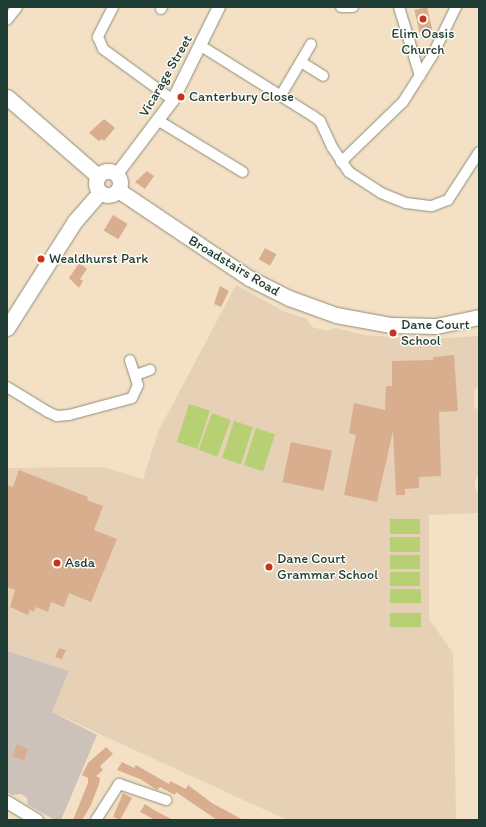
<!DOCTYPE html>
<html>
<head>
<meta charset="utf-8">
<style>
  body { margin:0 }
  #map { position:relative; width:486px; height:827px; overflow:hidden; background:#f4e0c5; font-family:Itim,sans-serif }
  div>[style] { position:absolute }
  .built>* { inset:0; background:#e6d0b6 }
  .industrial>* { inset:0; background:#ccc2b9 }
  .green>* { inset:0; background:#b8d074; transform-origin:0 0 }
  .building>* { inset:0; background:#d9ae8f; transform-origin:0 0 }
  .roads { filter:drop-shadow(0 0 1px #8a8e7c) drop-shadow(0 0 1px #8a8e7c) }
  .minor>* { height:10px; margin:-5px; padding:0 5px; transform-origin:5px; border-radius:5px; background:#fff }
  .tertiary>* { height:12px; margin:-6px; padding:0 6px; transform-origin:6px; border-radius:6px; background:#fff }
  .primary>* { height:15px; margin:-7.5px; padding:0 7.5px; transform-origin:7.5px; border-radius:7.5px; background:#fff }
  .primary>.ring { margin:-7.5px; padding:0; box-sizing:content-box; background:none; border:15px solid #fff; border-radius:50% }
  .dots>* { width:11px; height:11px; translate:-50% -50%; box-sizing:border-box; border:2px solid #fdfcf7; border-radius:50% }
  span { translate:-50% -50%; white-space:nowrap; text-align:center; line-height:1.15; -webkit-text-stroke:3px #fdfcf7; paint-order:stroke }
  .poi-label { font-size:14px; color:#1f3d34 }
  .left { translate:0 -50%; text-align:left }
  .street-label { font-size:14px; color:#1f3d34 }
  .frame { position:absolute; inset:0; border:8px solid #1f3d34; pointer-events:none }
</style>
</head>
<body>
<div id="map">
  <div class="built">
    <div style="clip-path:polygon(236px 285px,283px 311px,307px 319px,312px 327px,327px 331px,336px 328px,365px 335px,412px 339px,416px 344px,426px 344px,431px 339px,478px 336px,479px 384px,474px 391px,474px 406px,479px 412px,479px 473px,475px 480px,475px 489px,479px 494px,479px 513px,429px 515px,429px 619px,453px 653px,456px 820px,287px 820px,52px 712px,69px 671px,7px 651px,7px 468px,103px 467px,143px 479px,158px 432px)"></div>
  </div>
  <div class="industrial">
    <div style="clip-path:polygon(7px 651px,69px 671px,52px 712px,97px 735px,61px 820px,55px 820px,28px 805px,27px 798px,21px 794px,12px 795px,7px 792px)"></div>
  </div>
  <div class="green">
    <div style="left:189px;top:404px;width:22px;height:40px;rotate:18deg"></div>
    <div style="left:212px;top:413px;width:20px;height:39px;rotate:20deg"></div>
    <div style="left:234px;top:421px;width:20px;height:39px;rotate:18deg"></div>
    <div style="left:256px;top:428px;width:20px;height:39px;rotate:18deg"></div>
    <div style="left:420px;top:519px;width:15px;height:30px;rotate:90deg"></div>
    <div style="left:390px;top:537px;width:30px;height:15px"></div>
    <div style="left:390px;top:555px;width:30px;height:14px"></div>
    <div style="left:390px;top:572px;width:30px;height:14px"></div>
    <div style="left:421px;top:589px;width:14px;height:31px;rotate:90deg"></div>
    <div style="left:421px;top:613px;width:14px;height:31px;rotate:90deg"></div>
  </div>
  <div class="building">
    <div style="left:427px;top:7px;width:23px;height:13px;rotate:77deg"></div>
    <div style="clip-path:polygon(104px 119px,115px 128px,104px 141px,102px 139px,99px 141px,89px 133px)"></div>
    <div style="clip-path:polygon(147px 171px,154px 176px,145px 189px,135px 182px)"></div>
    <div style="left:113px;top:215px;width:17px;height:18px;rotate:31deg"></div>
    <div style="left:265px;top:248px;width:13px;height:13px;rotate:29deg"></div>
    <div style="clip-path:polygon(79px 263px,87px 269px,80px 279px,83px 281px,79px 288px,69px 278px)"></div>
    <div style="clip-path:polygon(220px 286px,229px 291px,221px 307px,214px 304px)"></div>
    <div style="clip-path:polygon(454px 355px,458px 411px,439px 412px,441px 476px,419px 477px,419px 488px,405px 489px,405px 495px,396px 495px,393px 431px,377px 502px,344px 495px,356px 435px,349px 433px,354px 403px,385px 410px,386px 386px,392px 386px,392px 361px,433px 360px,433px 357px)"></div>
    <div style="left:291px;top:442px;width:42px;height:41px;rotate:12deg"></div>
    <div style="clip-path:polygon(19px 470px,88px 497px,87px 500px,103px 506px,94px 530px,117px 539px,91px 602px,69px 593px,64px 607px,51px 602px,48px 612px,36px 607px,34px 612px,30px 610px,28px 615px,10px 607px,15px 590px,7px 587px,7px 485px,13px 487px)"></div>
    <div style="clip-path:polygon(59px 648px,66px 650px,62px 659px,55px 657px)"></div>
    <div style="clip-path:polygon(17px 744px,28px 749px,24px 760px,12px 756px)"></div>
    <div style="clip-path:polygon(106px 747px,113px 754px,100px 766px,103px 770px,96px 776px,100px 778px,99px 784px,91px 805px,82px 820px,73px 820px,88px 783px,88px 778px,82px 775px,88px 763px)"></div>
    <div style="clip-path:polygon(122px 762px,134px 768px,136px 765px,169px 784px,170px 781px,186px 789px,188px 785px,212px 803px,243px 820px,217px 820px,176px 792px,175px 795px,160px 787px,157px 790px,140px 779px,117px 770px)"></div>
    <div style="clip-path:polygon(123px 793px,132px 798px,120px 820px,113px 817px)"></div>
    <div style="clip-path:polygon(145px 804px,154px 810px,173px 820px,155px 820px,140px 812px)"></div>
  </div>
  <div class="roads">
    <div class="minor">
      <div style="left:113px;top:7px;width:34px;rotate:117deg"></div>
      <div style="left:98px;top:37px;width:13px;rotate:67deg"></div>
      <div style="left:103px;top:49px;width:87px;rotate:36.1deg"></div>
      <div style="left:341px;top:7px;width:12px"></div>
      <div style="left:399px;top:7px;width:72px;rotate:73.1deg"></div>
      <div style="left:161px;top:9px;width:2px;rotate:-63deg"></div>
      <div style="left:7px;top:20px;width:16px;rotate:-52deg"></div>
      <div style="left:201px;top:46px;width:132px;rotate:32deg"></div>
      <div style="left:313px;top:116px;width:9px;rotate:36deg"></div>
      <div style="left:320px;top:121px;width:29px;rotate:65deg"></div>
      <div style="left:332px;top:147px;width:30px;rotate:56deg"></div>
      <div style="left:349px;top:172px;width:38px;rotate:33deg"></div>
      <div style="left:381px;top:193px;width:27px;rotate:22deg"></div>
      <div style="left:406px;top:203px;width:26px;rotate:7deg"></div>
      <div style="left:432px;top:206px;width:17px;rotate:-21deg"></div>
      <div style="left:448px;top:200px;width:57px;rotate:-57.1deg"></div>
      <div style="left:301px;top:62px;width:26px;rotate:32deg"></div>
      <div style="left:281px;top:95px;width:59px;rotate:-59.5deg"></div>
      <div style="left:159px;top:121px;width:98px;rotate:31.3deg"></div>
      <div style="left:341px;top:162px;width:86px;rotate:-44.1deg"></div>
      <div style="left:403px;top:102px;width:54px;rotate:-57.8deg"></div>
      <div style="left:432px;top:56px;width:55px;rotate:-63.9deg"></div>
      <div style="left:136px;top:375px;width:15px;rotate:-20deg"></div>
      <div style="left:7px;top:387px;width:48px;rotate:31.4deg"></div>
      <div style="left:48px;top:412px;width:10px;rotate:24deg"></div>
      <div style="left:57px;top:416px;width:12px;rotate:-5deg"></div>
      <div style="left:69px;top:415px;width:65px;rotate:-15.1deg"></div>
      <div style="left:132px;top:398px;width:14px;rotate:-65deg"></div>
      <div style="left:138px;top:385px;width:26px;rotate:-108deg"></div>
      <div style="left:96px;top:820px;width:43px;rotate:-57.4deg"></div>
      <div style="left:119px;top:784px;width:50px;rotate:18.8deg"></div>
    </div>
    <div class="tertiary">
      <div style="left:117px;top:174px;width:93px;rotate:-52.9deg"></div>
      <div style="left:173px;top:100px;width:104px;rotate:-63.7deg"></div>
      <div style="left:7px;top:802px;width:35px;rotate:31deg"></div>
    </div>
    <div class="primary">
      <div style="left:7px;top:97px;width:121px;rotate:41deg"></div>
      <div class="ring" style="left:96px;top:171px;width:9px;height:9px"></div>
      <div style="left:118px;top:190px;width:158px;rotate:33.9deg"></div>
      <div style="left:249px;top:278px;width:45px;rotate:26.6deg"></div>
      <div style="left:289px;top:298px;width:50px;rotate:19.9deg"></div>
      <div style="left:336px;top:315px;width:56px;rotate:10.3deg"></div>
      <div style="left:391px;top:325px;width:45px;rotate:1.3deg"></div>
      <div style="left:436px;top:326px;width:44px;rotate:-11.8deg"></div>
      <div style="left:7px;top:328px;width:127px;rotate:-57.6deg"></div>
      <div style="left:75px;top:221px;width:38px;rotate:-49deg"></div>
    </div>
  </div>
  <div class="dots">
    <div style="left:423px;top:19px;background:#c8321e"></div>
    <div style="left:181px;top:97px;background:#c8321e"></div>
    <div style="left:41px;top:259px;background:#c8321e"></div>
    <div style="left:393px;top:333px;background:#c8321e"></div>
    <div style="left:57px;top:563px;background:#c8321e"></div>
    <div style="left:269px;top:567px;background:#c8321e"></div>
  </div>
  <div class="poi-label">
    <span style="left:423px;top:42px">Elim Oasis<br>Church</span>
    <span class="left" style="left:189px;top:97px">Canterbury Close</span>
    <span class="left" style="left:49px;top:259px">Wealdhurst Park</span>
    <span class="left" style="left:401px;top:333px">Dane Court<br>School</span>
    <span class="left" style="left:277px;top:567px">Dane Court<br>Grammar School</span>
    <span class="left" style="left:65px;top:563px">Asda</span>
  </div>
  <div class="street-label">
    <span style="left:166px;top:76px;rotate:-60deg">Vicarage Street</span>
    <span style="left:234px;top:266px;rotate:31deg">Broadstairs Road</span>
  </div>
  <div class="frame"></div>
</div>
</body>
</html>
